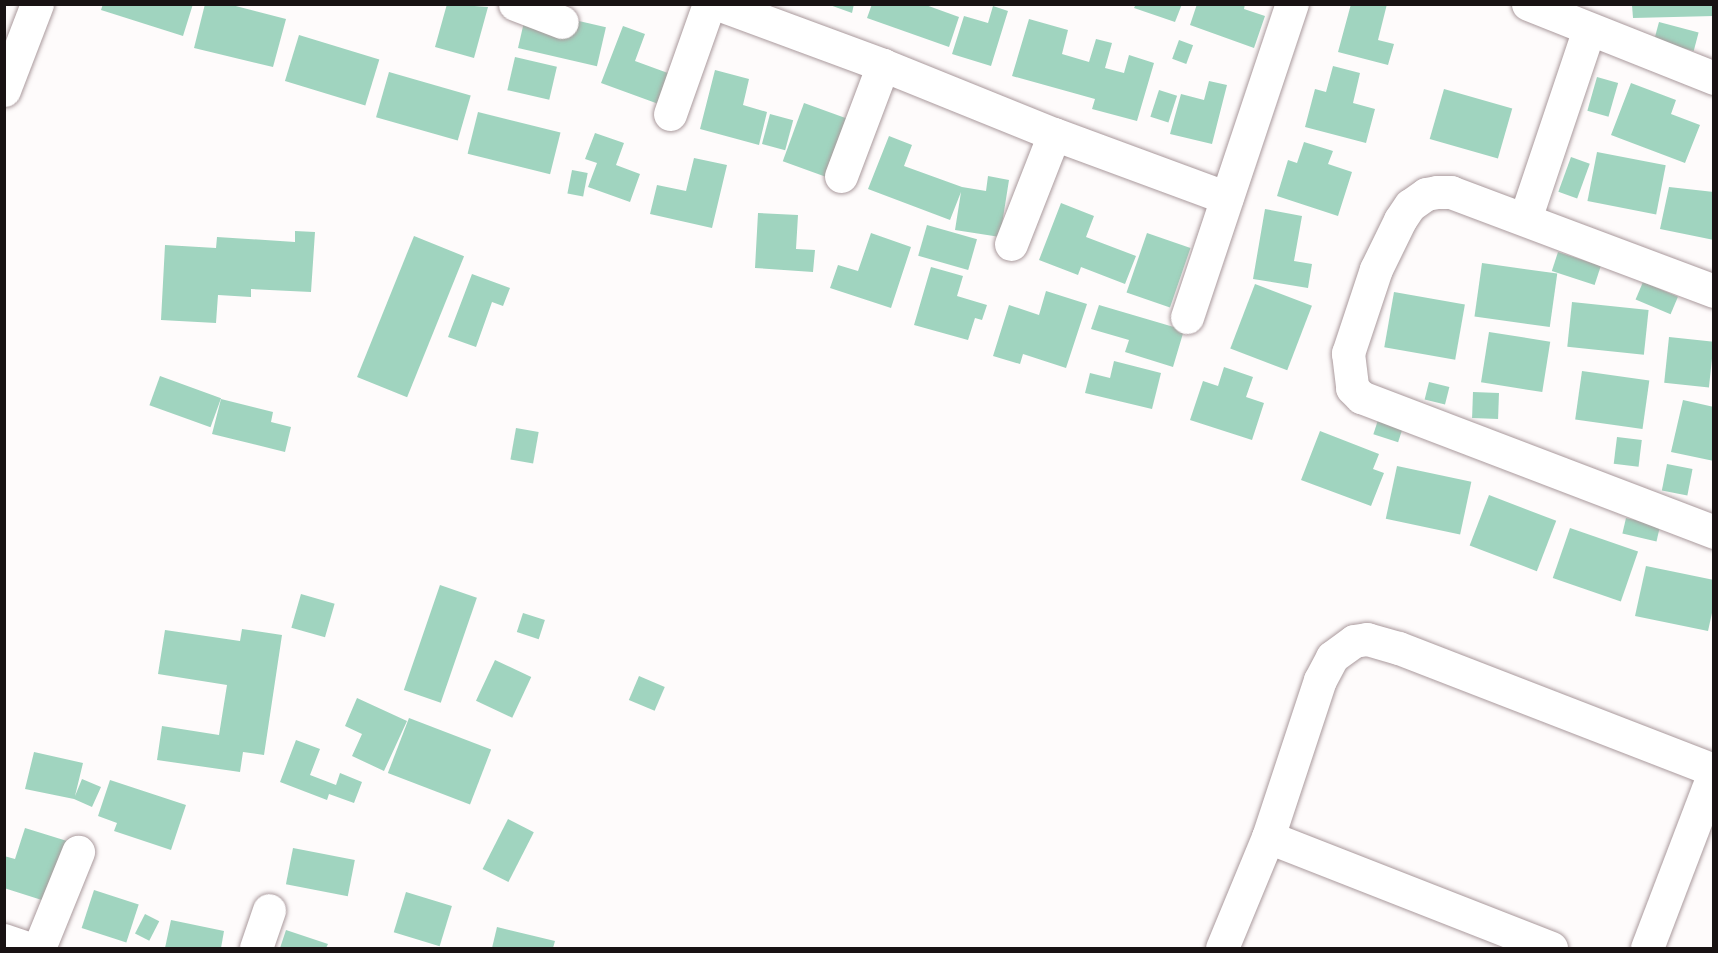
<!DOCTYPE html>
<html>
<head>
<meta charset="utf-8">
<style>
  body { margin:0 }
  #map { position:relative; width:1718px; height:953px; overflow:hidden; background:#fefbfb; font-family:Overpass,sans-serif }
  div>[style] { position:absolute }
  .building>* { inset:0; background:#a0d4bf; transform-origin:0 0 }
  .roads { filter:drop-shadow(0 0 2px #aa9a9d) drop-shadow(0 0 2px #aa9a9d) }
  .minor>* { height:33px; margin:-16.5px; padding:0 16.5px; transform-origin:16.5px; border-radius:16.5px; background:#fff }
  span { translate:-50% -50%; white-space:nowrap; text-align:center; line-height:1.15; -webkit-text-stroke:4.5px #fff; paint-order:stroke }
  .frame { position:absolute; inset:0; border:6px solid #181213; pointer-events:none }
</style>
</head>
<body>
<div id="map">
  <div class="building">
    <div style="clip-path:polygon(103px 4px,193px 4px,183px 36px,101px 10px)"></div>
    <div style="clip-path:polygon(205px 4px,228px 4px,286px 19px,273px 67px,194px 48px)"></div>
    <div style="clip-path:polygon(447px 4px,488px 7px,474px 58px,435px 47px)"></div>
    <div style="clip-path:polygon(827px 4px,854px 4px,852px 13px)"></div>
    <div style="clip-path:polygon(872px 4px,923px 4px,959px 17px,949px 47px,867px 18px)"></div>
    <div style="clip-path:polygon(1136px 4px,1182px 4px,1175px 22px,1134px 8px)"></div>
    <div style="clip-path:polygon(1197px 4px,1245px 4px,1244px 9px,1265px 16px,1254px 48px,1190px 25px)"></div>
    <div style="clip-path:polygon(1351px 4px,1387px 4px,1378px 40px,1394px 44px,1388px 65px,1338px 52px)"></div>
    <div style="clip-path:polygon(1632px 5px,1714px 5px,1714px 16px,1633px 18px)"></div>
    <div style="clip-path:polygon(993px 6px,1008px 11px,991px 66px,952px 54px,964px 16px,988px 23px)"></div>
    <div style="left:527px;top:9px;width:81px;height:40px;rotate:13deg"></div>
    <div style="clip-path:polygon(1029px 19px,1068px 30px,1062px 54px,1089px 62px,1096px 39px,1112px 43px,1105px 68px,1124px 73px,1129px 55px,1154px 63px,1137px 121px,1092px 109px,1095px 99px,1012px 76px)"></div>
    <div style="left:1659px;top:22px;width:41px;height:19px;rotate:15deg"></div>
    <div style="clip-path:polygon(623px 26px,645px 34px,635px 61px,676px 76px,664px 106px,601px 83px)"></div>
    <div style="left:299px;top:35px;width:84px;height:48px;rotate:17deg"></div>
    <div style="left:1179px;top:40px;width:15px;height:20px;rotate:20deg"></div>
    <div style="left:515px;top:57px;width:43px;height:34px;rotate:13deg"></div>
    <div style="clip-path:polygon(1333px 66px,1360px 73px,1353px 103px,1375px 109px,1366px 143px,1305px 127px,1315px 89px,1326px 92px)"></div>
    <div style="clip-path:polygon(715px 70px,749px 79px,743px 105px,767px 112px,759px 145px,700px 129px)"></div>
    <div style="left:389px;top:72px;width:85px;height:47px;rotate:16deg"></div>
    <div style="left:1597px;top:77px;width:22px;height:35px;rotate:16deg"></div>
    <div style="clip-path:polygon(1209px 81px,1227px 85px,1212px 144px,1170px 134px,1181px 94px,1204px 100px)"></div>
    <div style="clip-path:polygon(1631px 83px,1676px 100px,1671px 114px,1700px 125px,1685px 163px,1611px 135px)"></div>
    <div style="left:1444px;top:89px;width:71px;height:52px;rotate:16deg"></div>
    <div style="left:1159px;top:90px;width:19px;height:28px;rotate:18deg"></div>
    <div style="left:804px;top:103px;width:47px;height:62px;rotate:20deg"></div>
    <div style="left:478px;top:112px;width:85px;height:43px;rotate:14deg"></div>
    <div style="left:770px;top:114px;width:24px;height:31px;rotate:15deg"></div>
    <div style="clip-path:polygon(595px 133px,624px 143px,616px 165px,640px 174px,630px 202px,588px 187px,597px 163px,585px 159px)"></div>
    <div style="clip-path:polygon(889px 136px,912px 145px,904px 166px,962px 187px,986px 191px,988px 176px,1009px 180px,1000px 237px,955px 230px,961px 192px,950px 220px,868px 189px)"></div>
    <div style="clip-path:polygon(1304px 142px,1333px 151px,1328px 164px,1352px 172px,1338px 216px,1277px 196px,1288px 160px,1297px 163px)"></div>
    <div style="left:1597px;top:152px;width:70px;height:50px;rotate:11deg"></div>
    <div style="left:1571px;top:157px;width:20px;height:37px;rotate:20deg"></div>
    <div style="clip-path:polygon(694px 158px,727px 165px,712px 228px,650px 214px,657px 185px,686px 191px)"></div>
    <div style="left:572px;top:170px;width:16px;height:24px;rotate:11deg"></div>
    <div style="clip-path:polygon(1669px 187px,1714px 192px,1714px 240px,1660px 229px)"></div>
    <div style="clip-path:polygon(1061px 203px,1094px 216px,1086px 237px,1136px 256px,1125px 284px,1081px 267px,1078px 275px,1039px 260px)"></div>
    <div style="clip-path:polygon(1265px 209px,1302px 216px,1294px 261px,1312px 264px,1308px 288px,1253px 279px)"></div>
    <div style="clip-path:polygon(758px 213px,798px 215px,796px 249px,815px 250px,813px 272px,755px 268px)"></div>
    <div style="left:927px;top:225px;width:52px;height:32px;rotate:16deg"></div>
    <div style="clip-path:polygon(295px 231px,315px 232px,311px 292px,251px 289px,251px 297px,218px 295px,216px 323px,161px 320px,165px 245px,216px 248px,217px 237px,295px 242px)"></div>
    <div style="clip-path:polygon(871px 233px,911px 247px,891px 308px,830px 288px,838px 265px,858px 271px)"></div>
    <div style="left:1147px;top:233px;width:46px;height:63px;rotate:19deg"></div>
    <div style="left:414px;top:236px;width:54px;height:152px;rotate:22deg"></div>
    <div style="left:1558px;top:252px;width:45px;height:20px;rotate:18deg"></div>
    <div style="left:1482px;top:263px;width:76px;height:54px;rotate:8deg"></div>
    <div style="clip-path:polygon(931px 267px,963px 276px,957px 296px,987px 305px,982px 320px,975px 318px,968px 340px,914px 325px)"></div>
    <div style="clip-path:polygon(472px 274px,510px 288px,503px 306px,492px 302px,476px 347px,448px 337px)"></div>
    <div style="left:1643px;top:282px;width:38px;height:19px;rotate:23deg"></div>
    <div style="left:1255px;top:284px;width:61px;height:69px;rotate:21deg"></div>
    <div style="clip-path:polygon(1046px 291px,1087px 304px,1066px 368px,1023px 354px,1020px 364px,993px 356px,1009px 305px,1039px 315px)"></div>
    <div style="left:1394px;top:292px;width:72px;height:56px;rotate:10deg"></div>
    <div style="left:1572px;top:302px;width:77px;height:45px;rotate:6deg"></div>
    <div style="clip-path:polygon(1099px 305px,1184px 330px,1173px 367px,1125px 352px,1129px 340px,1091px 329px)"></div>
    <div style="left:1489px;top:332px;width:62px;height:51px;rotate:9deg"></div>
    <div style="left:1669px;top:337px;width:45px;height:46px;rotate:6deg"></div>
    <div style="clip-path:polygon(1114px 361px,1161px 373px,1152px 409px,1085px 393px,1090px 373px,1110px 378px)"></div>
    <div style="clip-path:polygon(1224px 367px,1253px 377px,1246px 397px,1264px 403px,1252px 440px,1190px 420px,1203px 381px,1218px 386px)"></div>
    <div style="left:1582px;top:371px;width:68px;height:49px;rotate:8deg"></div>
    <div style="left:160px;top:376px;width:65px;height:31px;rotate:20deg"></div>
    <div style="left:1429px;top:382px;width:21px;height:18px;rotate:14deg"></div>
    <div style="left:1473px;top:392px;width:26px;height:26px;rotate:2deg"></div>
    <div style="clip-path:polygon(221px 399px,273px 412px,271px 422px,291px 427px,285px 452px,212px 434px)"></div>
    <div style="clip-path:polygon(1683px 400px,1714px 407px,1714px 461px,1671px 452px)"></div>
    <div style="left:1378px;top:420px;width:26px;height:15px;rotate:18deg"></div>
    <div style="left:516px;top:428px;width:23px;height:32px;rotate:10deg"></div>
    <div style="clip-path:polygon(1320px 431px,1379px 454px,1373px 469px,1384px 473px,1371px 506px,1301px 480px)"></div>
    <div style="left:1617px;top:437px;width:25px;height:27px;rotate:7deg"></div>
    <div style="left:1667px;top:464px;width:26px;height:27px;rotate:11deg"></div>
    <div style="left:1397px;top:466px;width:76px;height:54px;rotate:12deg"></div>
    <div style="left:1489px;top:495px;width:72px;height:54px;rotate:21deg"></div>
    <div style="left:1626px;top:518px;width:35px;height:16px;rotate:13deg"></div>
    <div style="left:1570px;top:528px;width:72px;height:53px;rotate:19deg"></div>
    <div style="clip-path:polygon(1646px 566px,1714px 580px,1714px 604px,1708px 631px,1635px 616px)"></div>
    <div style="left:440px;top:585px;width:39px;height:111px;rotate:19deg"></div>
    <div style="left:301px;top:594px;width:35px;height:35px;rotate:16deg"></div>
    <div style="left:523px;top:613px;width:23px;height:20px;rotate:18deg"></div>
    <div style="clip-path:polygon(242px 629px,282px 635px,264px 755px,243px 752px,240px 772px,157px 760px,162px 726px,219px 735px,227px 685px,158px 674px,165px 630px,240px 641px)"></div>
    <div style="left:495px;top:660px;width:40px;height:45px;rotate:25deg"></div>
    <div style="left:639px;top:676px;width:28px;height:26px;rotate:23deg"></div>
    <div style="clip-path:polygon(357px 698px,407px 721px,384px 771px,352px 756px,362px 734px,345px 726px)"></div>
    <div style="left:409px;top:718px;width:88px;height:59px;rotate:21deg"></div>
    <div style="clip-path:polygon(296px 740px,320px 749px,310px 775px,336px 785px,340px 773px,362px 782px,354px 803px,329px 794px,327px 800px,280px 782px)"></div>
    <div style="clip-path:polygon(34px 752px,83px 763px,75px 796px,82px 779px,101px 787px,92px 807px,74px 799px,25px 789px)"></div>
    <div style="clip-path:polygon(110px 780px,186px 805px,171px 850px,114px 831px,117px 823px,98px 816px)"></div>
    <div style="left:508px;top:819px;width:29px;height:56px;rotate:27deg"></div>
    <div style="clip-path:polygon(25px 828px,67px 841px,48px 902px,4px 888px,4px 856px,15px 859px)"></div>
    <div style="left:293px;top:848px;width:63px;height:37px;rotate:11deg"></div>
    <div style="left:94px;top:890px;width:47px;height:40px;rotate:18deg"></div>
    <div style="left:406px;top:892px;width:48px;height:42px;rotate:17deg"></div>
    <div style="left:145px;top:914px;width:16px;height:22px;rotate:27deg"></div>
    <div style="clip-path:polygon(171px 920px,224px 931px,221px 948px,165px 948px)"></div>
    <div style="clip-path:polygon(497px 927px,555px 941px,553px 948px,492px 948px)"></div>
    <div style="clip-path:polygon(286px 930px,328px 944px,326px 948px,280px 948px)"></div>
  </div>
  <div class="roads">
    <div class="minor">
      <div style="left:515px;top:4px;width:50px;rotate:21deg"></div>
      <div style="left:718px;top:4px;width:176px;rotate:20.3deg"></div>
      <div style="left:883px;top:65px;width:184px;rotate:22deg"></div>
      <div style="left:1054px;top:134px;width:184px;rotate:20.3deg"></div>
      <div style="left:1528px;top:4px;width:200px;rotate:21.7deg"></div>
      <div style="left:4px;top:90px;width:92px;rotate:-69deg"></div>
      <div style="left:670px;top:114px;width:117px;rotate:-70.5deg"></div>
      <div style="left:841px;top:176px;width:119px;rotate:-69.3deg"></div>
      <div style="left:1525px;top:219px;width:200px;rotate:-71.4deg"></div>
      <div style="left:1011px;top:244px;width:118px;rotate:-68.6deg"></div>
      <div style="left:1714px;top:291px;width:281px;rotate:-159.4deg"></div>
      <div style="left:1451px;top:192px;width:14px;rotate:180deg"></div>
      <div style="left:1437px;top:192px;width:11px;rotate:170deg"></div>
      <div style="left:1426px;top:194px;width:19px;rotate:145deg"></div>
      <div style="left:1410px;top:205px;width:18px;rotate:124deg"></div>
      <div style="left:1400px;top:220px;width:55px;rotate:116.1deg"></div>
      <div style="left:1376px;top:269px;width:89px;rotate:108.4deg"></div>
      <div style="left:1348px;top:353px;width:35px;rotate:83deg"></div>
      <div style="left:1352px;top:388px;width:13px;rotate:45deg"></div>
      <div style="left:1361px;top:397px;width:378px;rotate:20.9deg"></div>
      <div style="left:1187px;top:317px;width:330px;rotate:-71.5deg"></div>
      <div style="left:1268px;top:837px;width:304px;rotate:21.4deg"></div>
      <div style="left:4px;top:940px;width:24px;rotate:19deg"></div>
      <div style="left:39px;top:948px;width:104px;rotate:-67.9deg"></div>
      <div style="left:256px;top:948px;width:40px;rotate:-71.1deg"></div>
      <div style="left:1222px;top:948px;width:120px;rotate:-67.5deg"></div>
      <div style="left:1268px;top:837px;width:165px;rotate:-71.7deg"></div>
      <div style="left:1320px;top:680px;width:26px;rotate:-62deg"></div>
      <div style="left:1332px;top:657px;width:27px;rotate:-36deg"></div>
      <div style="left:1354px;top:641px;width:13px;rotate:-9deg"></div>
      <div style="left:1367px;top:639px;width:33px;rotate:16deg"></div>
      <div style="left:1399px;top:648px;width:338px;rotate:21.2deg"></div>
      <div style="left:1647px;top:948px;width:187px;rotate:-69.1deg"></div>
    </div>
  </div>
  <div class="frame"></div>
</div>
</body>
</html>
